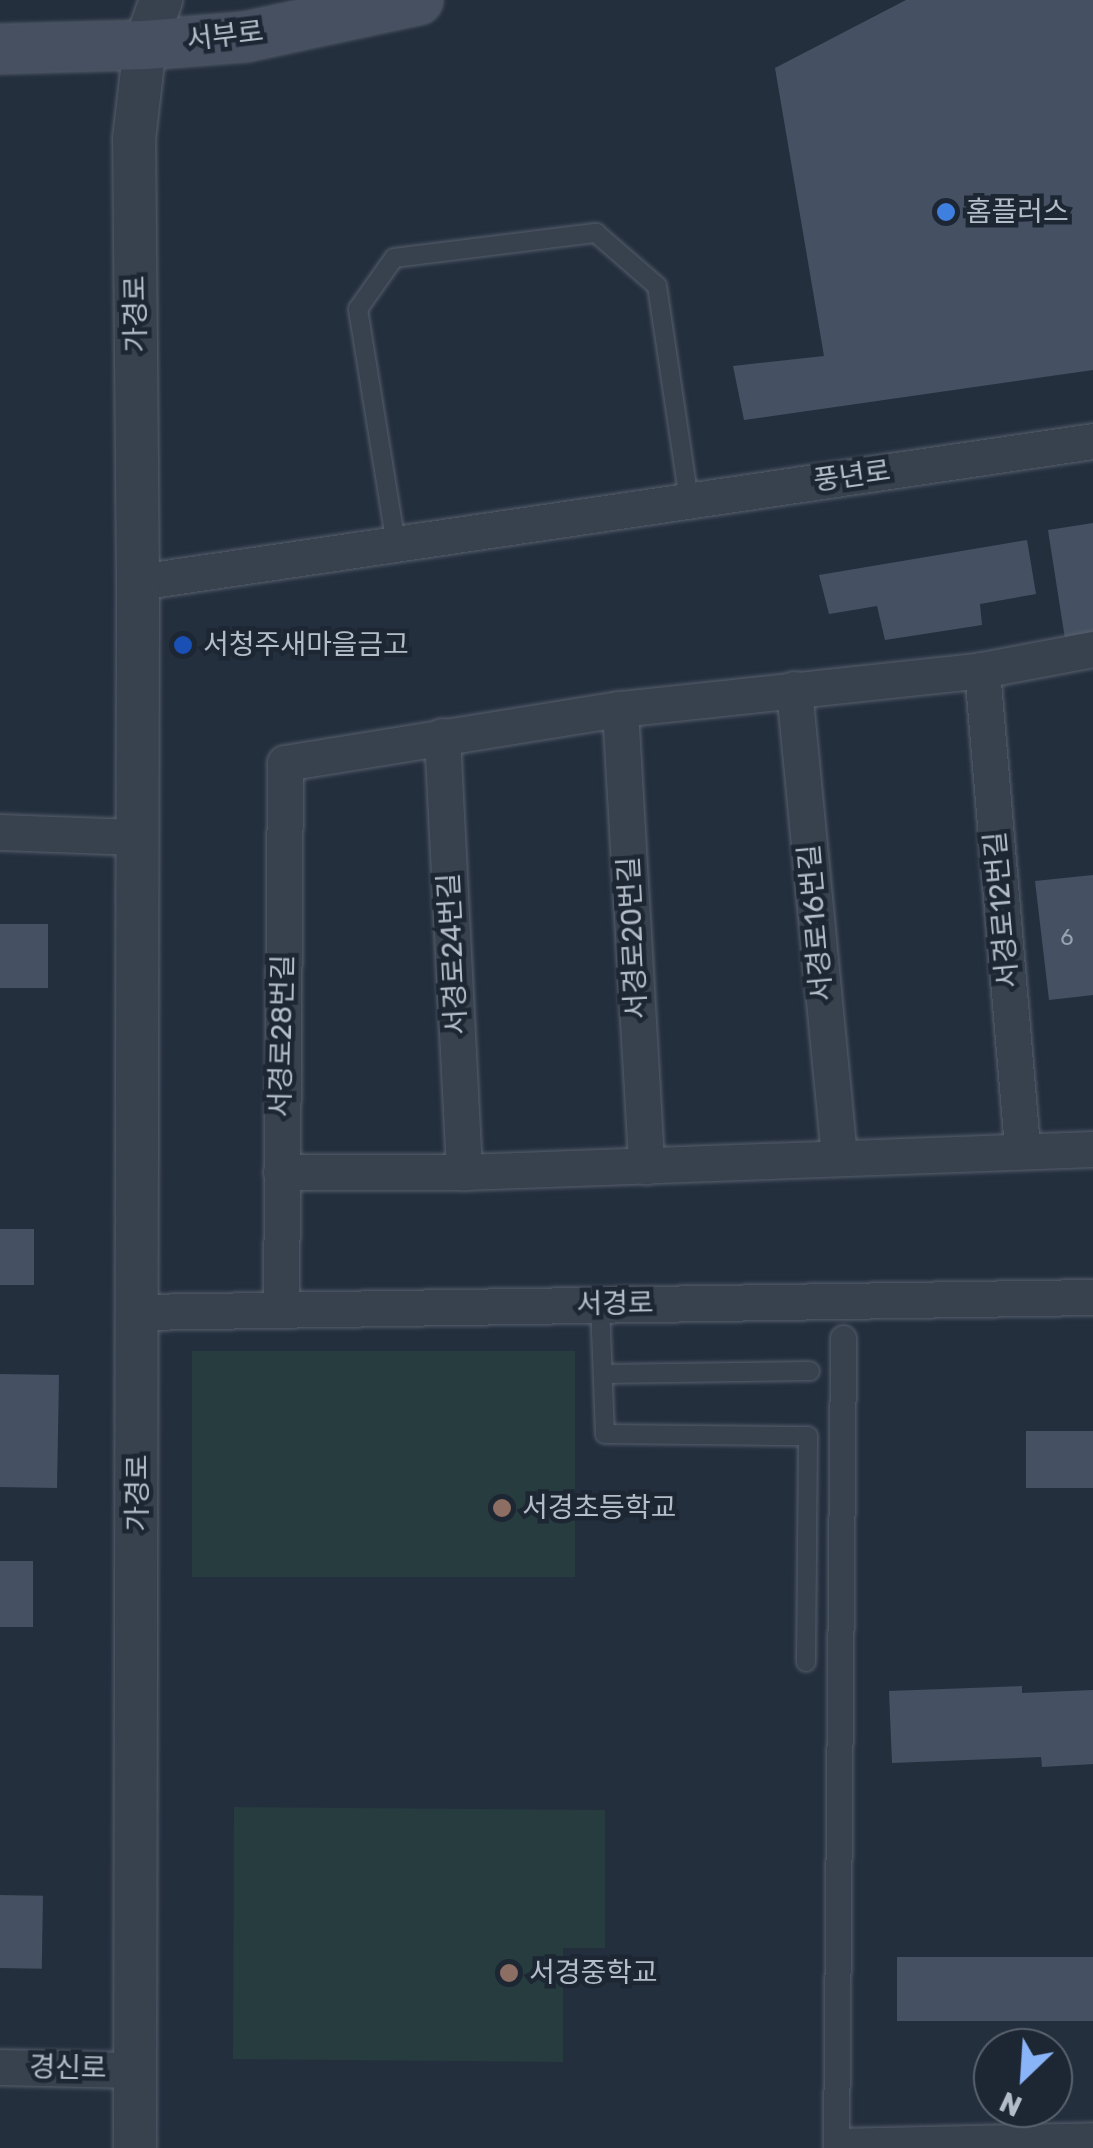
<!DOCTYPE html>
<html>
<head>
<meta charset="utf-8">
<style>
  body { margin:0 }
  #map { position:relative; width:1093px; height:2148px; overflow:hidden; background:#242f3e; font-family:Rubik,"Noto Sans KR",sans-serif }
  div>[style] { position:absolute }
  .green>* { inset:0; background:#263c3f; transform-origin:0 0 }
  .building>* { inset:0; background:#455162; transform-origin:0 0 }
  .roads { filter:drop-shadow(0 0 2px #565f6c) drop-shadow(0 0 2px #565f6c) }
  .service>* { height:18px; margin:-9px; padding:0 9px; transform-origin:9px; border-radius:9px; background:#38414e }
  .pedestrian>* { height:25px; margin:-12.5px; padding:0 12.5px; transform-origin:12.5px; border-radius:12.5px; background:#38414e }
  .minor>* { height:35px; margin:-17.5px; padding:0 17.5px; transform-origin:17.5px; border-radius:17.5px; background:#38414e }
  .tertiary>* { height:42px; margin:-21px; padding:0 21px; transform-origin:21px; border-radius:21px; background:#38414e }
  .secondary>* { height:48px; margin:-24px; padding:0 24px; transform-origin:24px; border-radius:24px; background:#465061 }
  .dots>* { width:28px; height:28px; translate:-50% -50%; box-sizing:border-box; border:5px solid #1d2633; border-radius:50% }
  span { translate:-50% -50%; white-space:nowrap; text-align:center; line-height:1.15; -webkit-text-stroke:9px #1d2633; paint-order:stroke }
  .number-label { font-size:22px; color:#98a1af }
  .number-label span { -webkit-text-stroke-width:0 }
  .street-label { font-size:28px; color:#b4bcc9 }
  .poi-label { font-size:28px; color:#b4bcc9 }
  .left { translate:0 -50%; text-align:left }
  .north { position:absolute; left:973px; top:2028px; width:100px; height:100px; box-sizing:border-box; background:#1d2633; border:2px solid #59626f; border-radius:50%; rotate:205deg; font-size:28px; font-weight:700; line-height:40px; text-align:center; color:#b4bcc9 }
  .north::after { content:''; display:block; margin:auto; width:35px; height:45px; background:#8ab4f8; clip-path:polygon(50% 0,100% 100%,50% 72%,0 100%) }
</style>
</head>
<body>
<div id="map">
  <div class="green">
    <div style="left:192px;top:1351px;width:383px;height:226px"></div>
    <div style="clip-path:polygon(234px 1807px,605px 1810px,605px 1948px,563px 1948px,563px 2062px,233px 2059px)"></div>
  </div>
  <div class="building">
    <div style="clip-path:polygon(906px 0,1093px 0,1093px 370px,744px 420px,733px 366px,824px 356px,775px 68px)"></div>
    <div style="clip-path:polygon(1093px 523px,1093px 634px,1065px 639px,1048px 530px)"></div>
    <div style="clip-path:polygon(1027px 540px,1036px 594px,980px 604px,982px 625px,885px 640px,877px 606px,829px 614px,819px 575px)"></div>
    <div style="clip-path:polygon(1093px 875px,1093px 995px,1049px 1000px,1035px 881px)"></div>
    <div style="left:0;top:924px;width:48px;height:64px"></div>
    <div style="left:0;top:1229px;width:34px;height:56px"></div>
    <div style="left:0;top:1374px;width:59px;height:113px;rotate:1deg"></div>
    <div style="left:1093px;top:1431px;width:57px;height:67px;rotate:90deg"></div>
    <div style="left:0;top:1561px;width:33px;height:66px"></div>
    <div style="clip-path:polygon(1022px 1686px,1022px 1693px,1093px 1690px,1093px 1764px,1042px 1767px,1041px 1757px,892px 1763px,889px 1691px)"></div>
    <div style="left:0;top:1895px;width:43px;height:73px;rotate:1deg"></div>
    <div style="left:1093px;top:1957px;width:64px;height:196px;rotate:90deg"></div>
  </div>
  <div class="roads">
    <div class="service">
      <div style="left:396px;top:544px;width:238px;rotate:-99.2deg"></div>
      <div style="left:358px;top:309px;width:62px;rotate:-54.8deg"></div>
      <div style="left:394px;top:258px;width:204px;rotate:-7.1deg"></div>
      <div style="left:596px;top:233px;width:81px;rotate:41deg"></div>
      <div style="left:657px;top:286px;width:216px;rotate:81.5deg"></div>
      <div style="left:600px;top:1305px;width:129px;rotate:87.8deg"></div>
      <div style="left:605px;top:1434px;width:203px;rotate:0.6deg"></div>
      <div style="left:808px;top:1436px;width:226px;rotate:90.5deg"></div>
      <div style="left:603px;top:1374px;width:207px;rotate:-0.8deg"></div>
    </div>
    <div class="pedestrian">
      <div style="left:836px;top:2141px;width:257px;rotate:-1.3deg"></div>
      <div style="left:836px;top:2148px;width:810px;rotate:-89.5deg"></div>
    </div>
    <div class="minor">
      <div style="left:138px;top:582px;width:965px;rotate:-8.4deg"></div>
      <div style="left:982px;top:670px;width:483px;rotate:85.2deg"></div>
      <div style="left:794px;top:689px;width:469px;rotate:84.5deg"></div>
      <div style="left:620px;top:709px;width:458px;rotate:86.7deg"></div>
      <div style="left:442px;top:736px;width:437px;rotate:87.1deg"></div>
      <div style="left:0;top:832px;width:137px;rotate:2.1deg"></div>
      <div style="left:281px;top:1172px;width:183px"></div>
      <div style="left:464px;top:1172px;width:629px;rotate:-2.09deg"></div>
      <div style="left:281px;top:1310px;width:547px;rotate:-89.58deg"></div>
      <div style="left:285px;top:763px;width:339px;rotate:-9.2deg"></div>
      <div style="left:620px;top:709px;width:364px;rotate:-6.1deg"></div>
      <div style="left:982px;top:670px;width:113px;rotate:-10.7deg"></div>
      <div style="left:138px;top:1312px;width:955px;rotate:-0.9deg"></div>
      <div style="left:0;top:2067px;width:136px;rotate:1.3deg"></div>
    </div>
    <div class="tertiary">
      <div style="left:135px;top:2148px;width:1566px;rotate:-89.89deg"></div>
      <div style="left:138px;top:582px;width:443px;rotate:-90.5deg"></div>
      <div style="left:134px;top:139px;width:95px;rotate:-83.3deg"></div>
      <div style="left:145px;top:45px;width:48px;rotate:-70.4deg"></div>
    </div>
    <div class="secondary">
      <div style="left:0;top:49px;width:145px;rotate:-1.6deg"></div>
      <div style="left:145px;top:45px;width:100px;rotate:-4.6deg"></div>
      <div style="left:245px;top:37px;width:177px;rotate:-12.1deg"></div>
    </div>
  </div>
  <div class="dots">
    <div style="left:946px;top:212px;background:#3f7fe0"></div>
    <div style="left:183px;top:645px;background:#1a4fb4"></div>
    <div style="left:502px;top:1508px;background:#8d6e63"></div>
    <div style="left:509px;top:1973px;background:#8d6e63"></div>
  </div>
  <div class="number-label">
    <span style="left:1067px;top:938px">6</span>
  </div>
  <div class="street-label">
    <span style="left:225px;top:36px;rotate:-7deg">서부로</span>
    <span style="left:136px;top:314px;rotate:-91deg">가경로</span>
    <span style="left:852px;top:476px;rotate:-8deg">풍년로</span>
    <span style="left:1002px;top:910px;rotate:-95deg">서경로12번길</span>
    <span style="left:816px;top:923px;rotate:-95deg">서경로16번길</span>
    <span style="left:633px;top:938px;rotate:-93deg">서경로20번길</span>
    <span style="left:453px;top:954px;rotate:-93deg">서경로24번길</span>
    <span style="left:282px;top:1036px;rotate:-89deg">서경로28번길</span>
    <span style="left:615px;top:1304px;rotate:-1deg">서경로</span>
    <span style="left:138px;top:1493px;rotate:-90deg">가경로</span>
    <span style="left:68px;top:2068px;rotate:1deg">경신로</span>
  </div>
  <div class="poi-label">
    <span class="left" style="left:966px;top:212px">홈플러스</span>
    <span class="left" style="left:203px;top:645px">서청주새마을금고</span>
    <span class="left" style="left:522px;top:1508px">서경초등학교</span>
    <span class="left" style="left:529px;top:1973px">서경중학교</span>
  </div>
  <div class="north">N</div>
</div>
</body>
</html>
